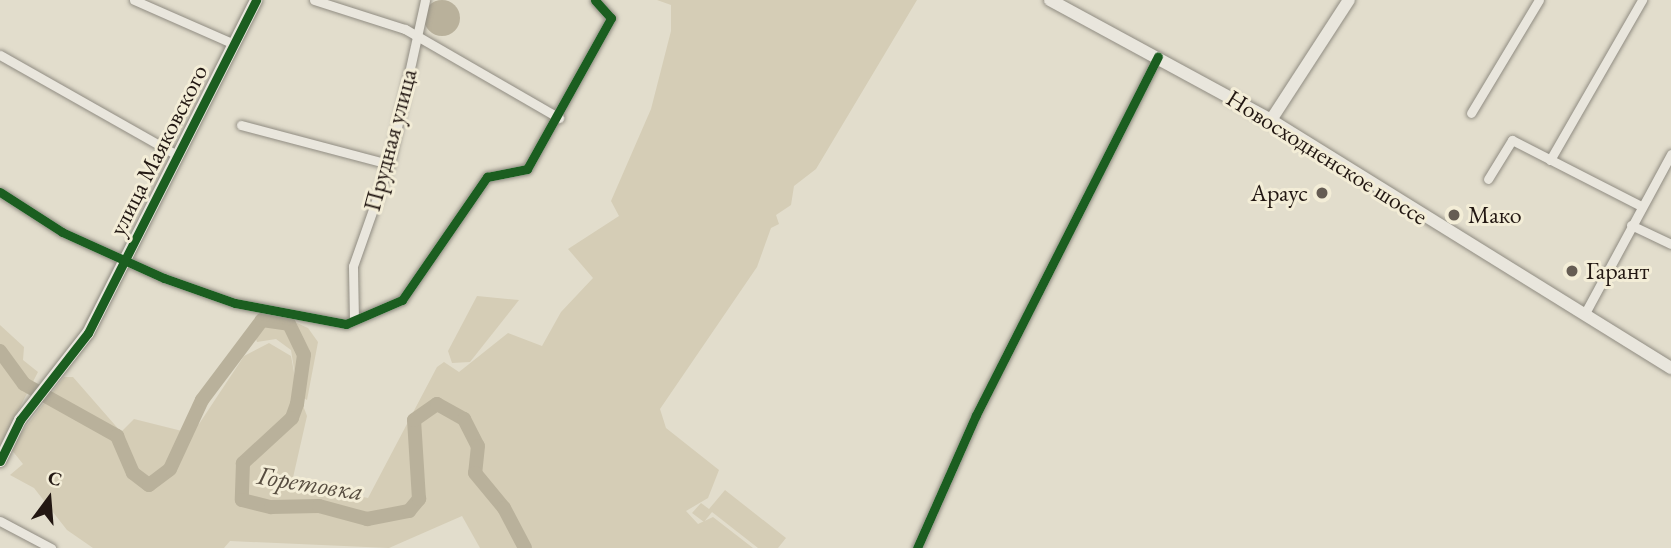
<!DOCTYPE html>
<html>
<head>
<meta charset="utf-8">
<style>
  body { margin:0 }
  #map { position:relative; width:1671px; height:548px; overflow:hidden; background:#e2ddcc; font-family:"EB Garamond",serif }
  div>[style] { position:absolute }
  .green>* { inset:0; background:#d5cdb6 }
  .water>* { inset:0; background:#b9b19b }
  .round { border-radius:50% }
  .river>* { height:14px; margin:-7px; padding:0 7px; transform-origin:7px; border-radius:7px; background:#b9b19b }
  .roads { filter:drop-shadow(0 0 2px #908c82) drop-shadow(0 0 2px #908c82) }
  .street>* { height:9px; margin:-4.5px; padding:0 4.5px; transform-origin:4.5px; border-radius:4.5px; background:#e9e6dd }
  .secondary>* { height:12px; margin:-6px; padding:0 6px; transform-origin:6px; border-radius:6px; background:#e9e6dd }
  .cycleway>* { height:9px; margin:-4.5px; padding:0 4.5px; transform-origin:4.5px; border-radius:4.5px; background:#1b5e20 }
  .dots>* { width:19px; height:19px; translate:-50% -50%; box-sizing:border-box; border:4px solid #f3edd7; border-radius:50% }
  span { translate:-50% -50%; white-space:nowrap; text-align:center; line-height:1.15; -webkit-text-stroke:6px #f3edd7; paint-order:stroke }
  .street-label { font-size:24px; color:#221712 }
  .poi-label { font-size:24px; color:#221712 }
  .right { translate:-100% -50%; text-align:right }
  .left { translate:0 -50%; text-align:left }
  .water-label { font-size:26px; color:#574d40; font-style:italic }
  .north { position:absolute; left:14px; top:464px; width:70px; height:70px; -webkit-text-stroke:5px #f3edd7; paint-order:stroke; rotate:16deg; font-size:19px; font-weight:700; line-height:28px; text-align:center; color:#221712 }
  .north::after { content:''; display:block; margin:auto; width:24px; height:32px; background:#221712; clip-path:polygon(50% 0,100% 100%,50% 72%,0 100%) }
</style>
</head>
<body>
<div id="map">
  <div class="green">
    <div style="clip-path:polygon(657px 0,917px 0,816px 169px,794px 186px,791px 205px,776px 215px,779px 224px,771px 228px,757px 267px,660px 409px,666px 428px,719px 470px,708px 498px,686px 511px,698px 524px,713px 517px,753px 548px,480px 548px,462px 516px,389px 548px,230px 541px,224px 548px,93px 548px,67px 530px,34px 488px,10px 475px,23px 464px,11px 449px,15px 441px,64px 377px,73px 377px,121px 432px,134px 419px,182px 431px,199px 424px,244px 356px,269px 343px,291px 356px,298px 394px,291px 350px,276px 339px,257px 342px,254px 333px,255px 324px,284px 317px,308px 328px,318px 342px,307px 400px,299px 395px,307px 416px,292px 482px,368px 498px,437px 367px,444px 362px,459px 372px,508px 333px,542px 346px,561px 312px,593px 278px,568px 249px,619px 216px,611px 201px,651px 109px,671px 31px,671px 5px)"></div>
    <div style="clip-path:polygon(477px 296px,519px 300px,470px 362px,452px 363px,448px 351px)"></div>
    <div style="clip-path:polygon(0 325px,24px 347px,23px 360px,38px 372px,0 446px)"></div>
    <div style="clip-path:polygon(725px 490px,786px 538px,778px 548px,758px 548px,712px 512px,704px 522px,692px 513px,701px 503px,709px 509px)"></div>
  </div>
  <div class="water">
    <div class="round" style="left:424px;top:0;width:36px;height:36px"></div>
  </div>
  <div class="river">
    <div style="left:0;top:351px;width:41px;rotate:54deg"></div>
    <div style="left:24px;top:384px;width:107px;rotate:29.2deg"></div>
    <div style="left:117px;top:436px;width:40px;rotate:66.6deg"></div>
    <div style="left:133px;top:473px;width:20px;rotate:37deg"></div>
    <div style="left:149px;top:485px;width:26px;rotate:-37deg"></div>
    <div style="left:170px;top:469px;width:76px;rotate:-65.1deg"></div>
    <div style="left:202px;top:400px;width:100px;rotate:-53.1deg"></div>
    <div style="left:262px;top:320px;width:27px;rotate:8deg"></div>
    <div style="left:289px;top:324px;width:34px;rotate:64deg"></div>
    <div style="left:304px;top:355px;width:49px;rotate:98.1deg"></div>
    <div style="left:297px;top:404px;width:15px;rotate:110deg"></div>
    <div style="left:292px;top:418px;width:67px;rotate:137.4deg"></div>
    <div style="left:243px;top:463px;width:37px;rotate:92deg"></div>
    <div style="left:242px;top:500px;width:30px;rotate:14deg"></div>
    <div style="left:271px;top:507px;width:48px;rotate:-1.2deg"></div>
    <div style="left:319px;top:506px;width:50px;rotate:15.2deg"></div>
    <div style="left:367px;top:519px;width:43px;rotate:-10.8deg"></div>
    <div style="left:409px;top:511px;width:16px;rotate:-50deg"></div>
    <div style="left:419px;top:499px;width:79px;rotate:-93.6deg"></div>
    <div style="left:414px;top:420px;width:28px;rotate:-35deg"></div>
    <div style="left:437px;top:404px;width:31px;rotate:29deg"></div>
    <div style="left:464px;top:419px;width:30px;rotate:63deg"></div>
    <div style="left:478px;top:446px;width:27px;rotate:96deg"></div>
    <div style="left:475px;top:473px;width:45px;rotate:50.4deg"></div>
    <div style="left:504px;top:508px;width:45px;rotate:62.3deg"></div>
  </div>
  <div class="roads">
    <div class="street">
      <div style="left:134px;top:0;width:109px;rotate:23.7deg"></div>
      <div style="left:314px;top:0;width:96px;rotate:17.7deg"></div>
      <div style="left:405px;top:29px;width:178px;rotate:30deg"></div>
      <div style="left:0;top:55px;width:203px;rotate:29.5deg"></div>
      <div style="left:1471px;top:113px;width:132px;rotate:-59deg"></div>
      <div style="left:241px;top:125px;width:153px;rotate:14.8deg"></div>
      <div style="left:1550px;top:160px;width:185px;rotate:-60.1deg"></div>
      <div style="left:1488px;top:179px;width:46px;rotate:-58.4deg"></div>
      <div style="left:1512px;top:140px;width:145px;rotate:27.1deg"></div>
      <div style="left:0;top:192px;width:74px;rotate:32.8deg"></div>
      <div style="left:62px;top:232px;width:112px;rotate:24.3deg"></div>
      <div style="left:164px;top:278px;width:75px;rotate:19.4deg"></div>
      <div style="left:235px;top:303px;width:113px;rotate:10.7deg"></div>
      <div style="left:346px;top:324px;width:61px;rotate:-23.2deg"></div>
      <div style="left:402px;top:300px;width:150px;rotate:-55.4deg"></div>
      <div style="left:487px;top:177px;width:41px;rotate:-11.3deg"></div>
      <div style="left:527px;top:169px;width:173px;rotate:-60.9deg"></div>
      <div style="left:611px;top:18px;width:24px;rotate:-132deg"></div>
      <div style="left:1631px;top:225px;width:44px;rotate:25.4deg"></div>
      <div style="left:1584px;top:315px;width:183px;rotate:-61.6deg"></div>
      <div style="left:354px;top:320px;width:54px;rotate:-91.1deg"></div>
      <div style="left:353px;top:266px;width:108px;rotate:-70.6deg"></div>
      <div style="left:389px;top:164px;width:168px;rotate:-77.6deg"></div>
      <div style="left:0;top:521px;width:58px;rotate:27.9deg"></div>
      <div style="left:917px;top:548px;width:145px;rotate:-66.1deg"></div>
      <div style="left:976px;top:415px;width:402px;rotate:-63.1deg"></div>
    </div>
    <div class="secondary">
      <div style="left:1050px;top:0;width:251px;rotate:28.5deg"></div>
      <div style="left:1271px;top:120px;width:471px;rotate:31.8deg"></div>
      <div style="left:1271px;top:120px;width:143px;rotate:-57deg"></div>
      <div style="left:0;top:461px;width:46px;rotate:-64deg"></div>
      <div style="left:20px;top:420px;width:110px;rotate:-52deg"></div>
      <div style="left:88px;top:333px;width:373px;rotate:-63.2deg"></div>
    </div>
  </div>
  <div class="cycleway">
    <div style="left:0;top:192px;width:74px;rotate:32.8deg"></div>
    <div style="left:62px;top:232px;width:112px;rotate:24.3deg"></div>
    <div style="left:164px;top:278px;width:75px;rotate:19.4deg"></div>
    <div style="left:235px;top:303px;width:113px;rotate:10.7deg"></div>
    <div style="left:346px;top:324px;width:61px;rotate:-23.2deg"></div>
    <div style="left:402px;top:300px;width:150px;rotate:-55.4deg"></div>
    <div style="left:487px;top:177px;width:41px;rotate:-11.3deg"></div>
    <div style="left:527px;top:169px;width:173px;rotate:-60.9deg"></div>
    <div style="left:611px;top:18px;width:24px;rotate:-132deg"></div>
    <div style="left:0;top:461px;width:46px;rotate:-64deg"></div>
    <div style="left:20px;top:420px;width:110px;rotate:-52deg"></div>
    <div style="left:88px;top:333px;width:373px;rotate:-63.2deg"></div>
    <div style="left:917px;top:548px;width:145px;rotate:-66.1deg"></div>
    <div style="left:976px;top:415px;width:402px;rotate:-63.1deg"></div>
  </div>
  <div class="dots">
    <div style="left:1322px;top:193px;background:#655c53"></div>
    <div style="left:1454px;top:215px;background:#655c53"></div>
    <div style="left:1572px;top:271px;background:#655c53"></div>
  </div>
  <div class="street-label">
    <span style="left:390px;top:140px;rotate:-75deg">Прудная улица</span>
    <span style="left:158px;top:150px;rotate:-63deg">улица Маяковского</span>
    <span style="left:1327px;top:157px;rotate:32deg">Новосходненское шоссе</span>
  </div>
  <div class="poi-label">
    <span class="right" style="left:1308px;top:193px">Араус</span>
    <span class="left" style="left:1468px;top:215px">Мако</span>
    <span class="left" style="left:1586px;top:271px">Гарант</span>
  </div>
  <div class="water-label">
    <span style="left:310px;top:484px;rotate:9deg">Горетовка</span>
  </div>
  <div class="north">С</div>
</div>
</body>
</html>
